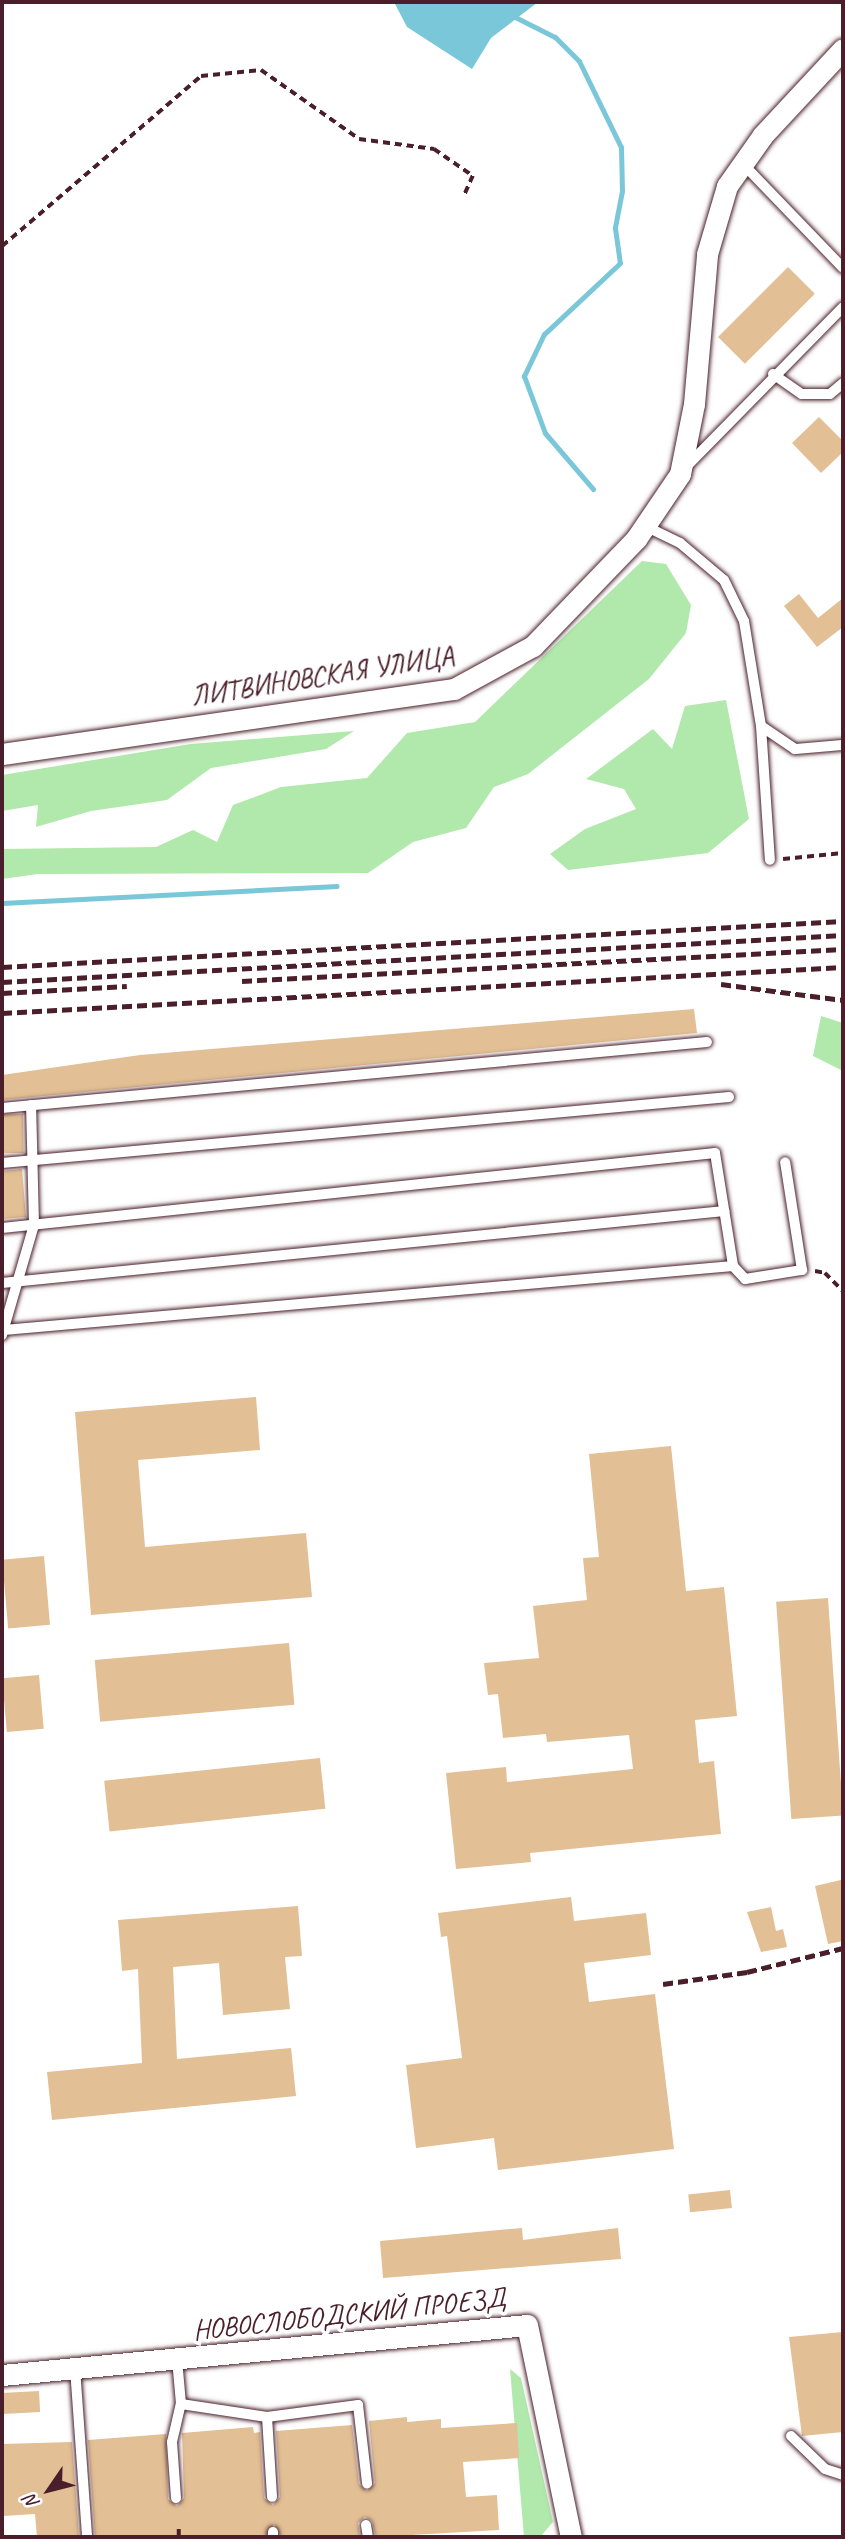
<!DOCTYPE html>
<html>
<head>
<meta charset="utf-8">
<style>
  body { margin:0 }
  #map { position:relative; width:845px; height:2539px; overflow:hidden; background:#fff; font-family:Caveat,sans-serif }
  div>[style] { position:absolute }
  .green>* { inset:0; background:#b1e8ab }
  .water>* { inset:0; background:#7ac7d9 }
  .stream>* { height:5px; margin:-2.5px; padding:0 2.5px; transform-origin:2.5px; border-radius:2.5px; background:#7ac7d9 }
  .building>* { inset:0; background:#e2bf94; transform-origin:0 0 }
  .path>* { height:3.5px; margin-top:-1.75px; transform-origin:0; background:repeating-linear-gradient(90deg,#4a1f2b 0 7px,transparent 0 12px) }
  .roads { filter:drop-shadow(0 0 2px #4a1f2b) drop-shadow(0 0 2px #4a1f2b) }
  .lane>* { height:10px; margin:-5px; padding:0 5px; transform-origin:5px; border-radius:5px; background:#fff }
  .street>* { height:21px; margin:-10.5px; padding:0 10.5px; transform-origin:10.5px; border-radius:10.5px; background:#fff }
  .rail>* { height:5px; margin-top:-2.5px; transform-origin:0; background:repeating-linear-gradient(90deg,#4a1f2b 0 10px,transparent 0 15px) }
  span { translate:-50% -50%; white-space:nowrap; text-align:center; line-height:1.15; -webkit-text-stroke:7px #fff; paint-order:stroke }
  .street-label { font-size:28px; color:#4a1f2b }
  .frame { position:absolute; inset:0; border:4px solid #4a1f2b; pointer-events:none }
  .north { position:absolute; left:14px; top:2455px; width:70px; height:70px; -webkit-text-stroke:5px #fff; paint-order:stroke; rotate:235deg; font-size:19px; font-weight:700; line-height:28px; text-align:center; color:#4a1f2b }
  .north::after { content:''; display:block; margin:auto; width:24px; height:32px; background:#4a1f2b; clip-path:polygon(50% 0,100% 100%,50% 72%,0 100%) }
</style>
</head>
<body>
<div id="map">
  <div class="green">
    <div style="clip-path:polygon(642px 561px,666px 564px,691px 605px,686px 633px,649px 679px,528px 774px,494px 787px,466px 828px,413px 842px,368px 873px,38px 874px,2px 879px,2px 849px,156px 847px,193px 830px,217px 842px,233px 805px,281px 787px,367px 778px,407px 733px,475px 722px)"></div>
    <div style="clip-path:polygon(726px 700px,749px 819px,708px 853px,568px 870px,550px 854px,585px 829px,636px 809px,624px 789px,586px 779px,653px 729px,672px 749px,685px 706px)"></div>
    <div style="clip-path:polygon(354px 731px,326px 749px,211px 768px,167px 800px,91px 811px,36px 827px,38px 805px,2px 811px,2px 775px,191px 744px)"></div>
    <div style="clip-path:polygon(821px 1016px,843px 1023px,843px 1071px,813px 1056px)"></div>
    <div style="clip-path:polygon(510px 2369px,521px 2378px,553px 2522px,540px 2537px,524px 2537px)"></div>
  </div>
  <div class="water">
    <div style="clip-path:polygon(394px 2px,538px 2px,491px 38px,472px 69px,407px 27px)"></div>
  </div>
  <div class="stream">
    <div style="left:515px;top:17px;width:45px;rotate:26.6deg"></div>
    <div style="left:555px;top:37px;width:34px;rotate:45deg"></div>
    <div style="left:579px;top:61px;width:96px;rotate:64deg"></div>
    <div style="left:621px;top:147px;width:44px;rotate:88.7deg"></div>
    <div style="left:622px;top:191px;width:38px;rotate:101deg"></div>
    <div style="left:615px;top:228px;width:35px;rotate:82deg"></div>
    <div style="left:620px;top:263px;width:104px;rotate:136.9deg"></div>
    <div style="left:544px;top:334px;width:47px;rotate:115.5deg"></div>
    <div style="left:524px;top:376px;width:61px;rotate:69.8deg"></div>
    <div style="left:545px;top:433px;width:74px;rotate:49.4deg"></div>
    <div style="left:2px;top:903px;width:335px;rotate:-2.9deg"></div>
  </div>
  <div class="building">
    <div style="left:788px;top:267px;width:38px;height:99px;rotate:45deg"></div>
    <div style="clip-path:polygon(819px 417px,843px 441px,843px 452px,821px 473px,792px 443px)"></div>
    <div style="clip-path:polygon(799px 594px,818px 618px,843px 598px,843px 627px,817px 647px,784px 606px)"></div>
    <div style="clip-path:polygon(694px 1009px,697px 1033px,2px 1100px,2px 1075px,140px 1055px)"></div>
    <div style="left:23px;top:1114px;width:39px;height:21px;rotate:89deg"></div>
    <div style="clip-path:polygon(22px 1169px,26px 1217px,2px 1219px,2px 1171px)"></div>
    <div style="clip-path:polygon(256px 1397px,260px 1450px,138px 1460px,145px 1547px,306px 1533px,312px 1597px,91px 1615px,75px 1412px)"></div>
    <div style="clip-path:polygon(671px 1446px,686px 1591px,724px 1587px,737px 1716px,695px 1720px,699px 1763px,714px 1761px,721px 1834px,530px 1853px,531px 1862px,456px 1869px,446px 1773px,506px 1767px,507px 1782px,633px 1769px,629px 1735px,547px 1742px,546px 1734px,503px 1738px,498px 1694px,488px 1695px,484px 1663px,539px 1658px,533px 1606px,587px 1600px,583px 1558px,599px 1557px,589px 1454px)"></div>
    <div style="left:44px;top:1556px;width:69px;height:42px;rotate:85deg"></div>
    <div style="left:828px;top:1598px;width:218px;height:52px;rotate:86deg"></div>
    <div style="left:289px;top:1643px;width:62px;height:195px;rotate:85deg"></div>
    <div style="left:39px;top:1675px;width:54px;height:37px;rotate:85deg"></div>
    <div style="left:320px;top:1758px;width:51px;height:217px;rotate:84deg"></div>
    <div style="clip-path:polygon(841px 1880px,843px 1941px,828px 1944px,815px 1886px)"></div>
    <div style="clip-path:polygon(571px 1897px,574px 1921px,646px 1913px,651px 1955px,584px 1963px,589px 2002px,655px 1994px,674px 2149px,498px 2170px,494px 2138px,416px 2148px,406px 2065px,462px 2058px,447px 1936px,441px 1937px,438px 1913px)"></div>
    <div style="clip-path:polygon(298px 1906px,302px 1956px,285px 1957px,290px 2009px,223px 2015px,219px 1963px,173px 1967px,177px 2059px,291px 2048px,296px 2096px,52px 2120px,47px 2072px,142px 2063px,138px 1969px,122px 1971px,118px 1920px)"></div>
    <div style="clip-path:polygon(771px 1907px,776px 1931px,783px 1929px,787px 1947px,761px 1952px,747px 1912px)"></div>
    <div style="left:730px;top:2190px;width:18px;height:42px;rotate:84deg"></div>
    <div style="clip-path:polygon(522px 2228px,523px 2240px,618px 2228px,621px 2259px,383px 2278px,380px 2241px)"></div>
    <div style="clip-path:polygon(843px 2332px,843px 2432px,802px 2436px,789px 2337px)"></div>
    <div style="left:39px;top:2391px;width:21px;height:37px;rotate:87deg"></div>
    <div style="clip-path:polygon(407px 2417px,407px 2422px,441px 2419px,441px 2428px,517px 2423px,519px 2458px,463px 2462px,466px 2497px,497px 2495px,499px 2530px,376px 2537px,372px 2521px,365px 2517px,358px 2523px,360px 2537px,281px 2537px,274px 2524px,265px 2537px,95px 2537px,88px 2440px,166px 2434px,168px 2499px,177px 2506px,184px 2498px,182px 2433px,253px 2427px,254px 2433px,260px 2432px,264px 2498px,273px 2505px,280px 2497px,276px 2431px,352px 2425px,359px 2484px,367px 2491px,375px 2483px,369px 2421px)"></div>
    <div style="clip-path:polygon(72px 2442px,79px 2537px,37px 2537px,35px 2514px,4px 2516px,2px 2444px)"></div>
  </div>
  <div class="path">
    <div style="left:2px;top:246px;width:262px;rotate:-40.5deg"></div>
    <div style="left:201px;top:76px;width:60px;rotate:-5.7deg"></div>
    <div style="left:261px;top:70px;width:120px;rotate:35.1deg"></div>
    <div style="left:359px;top:139px;width:76px;rotate:7.6deg"></div>
    <div style="left:434px;top:149px;width:47px;rotate:34.7deg"></div>
    <div style="left:473px;top:176px;width:22px;rotate:114deg"></div>
    <div style="left:783px;top:859px;width:60px;rotate:-5.7deg"></div>
    <div style="left:815px;top:1271px;width:10px;rotate:11deg"></div>
    <div style="left:825px;top:1273px;width:25px;rotate:45deg"></div>
    <div style="left:179px;top:2529px;width:8px;rotate:90deg"></div>
  </div>
  <div class="roads">
    <div class="lane">
      <div style="left:743px;top:164px;width:144px;rotate:46.1deg"></div>
      <div style="left:773px;top:374px;width:35px;rotate:35deg"></div>
      <div style="left:802px;top:394px;width:28px"></div>
      <div style="left:830px;top:394px;width:17px;rotate:-40deg"></div>
      <div style="left:684px;top:469px;width:227px;rotate:-45.5deg"></div>
      <div style="left:645px;top:526px;width:39px;rotate:26deg"></div>
      <div style="left:680px;top:543px;width:57px;rotate:40.1deg"></div>
      <div style="left:724px;top:580px;width:46px;rotate:64deg"></div>
      <div style="left:744px;top:621px;width:106px;rotate:80.8deg"></div>
      <div style="left:761px;top:726px;width:134px;rotate:86.2deg"></div>
      <div style="left:761px;top:726px;width:41px;rotate:34.1deg"></div>
      <div style="left:795px;top:749px;width:48px;rotate:-4.8deg"></div>
      <div style="left:2px;top:1108px;width:708px;rotate:-5.35deg"></div>
      <div style="left:2px;top:1163px;width:730px;rotate:-5.19deg"></div>
      <div style="left:2px;top:1228px;width:717px;rotate:-6deg"></div>
      <div style="left:715px;top:1153px;width:114px;rotate:80.9deg"></div>
      <div style="left:733px;top:1266px;width:732px;rotate:174.98deg"></div>
      <div style="left:733px;top:1266px;width:18px;rotate:47deg"></div>
      <div style="left:745px;top:1279px;width:58px;rotate:-9deg"></div>
      <div style="left:802px;top:1270px;width:109px;rotate:-98.9deg"></div>
      <div style="left:2px;top:1283px;width:726px;rotate:-5.69deg"></div>
      <div style="left:2px;top:1335px;width:115px;rotate:-73.8deg"></div>
      <div style="left:34px;top:1225px;width:120px;rotate:-91.4deg"></div>
      <div style="left:177px;top:2359px;width:45px;rotate:84.9deg"></div>
      <div style="left:181px;top:2404px;width:87px;rotate:8.6deg"></div>
      <div style="left:267px;top:2417px;width:80px;rotate:86.4deg"></div>
      <div style="left:75px;top:2368px;width:169px;rotate:85.9deg"></div>
      <div style="left:267px;top:2417px;width:92px;rotate:-7.5deg"></div>
      <div style="left:358px;top:2405px;width:79px;rotate:83.4deg"></div>
      <div style="left:791px;top:2436px;width:47px;rotate:44.1deg"></div>
      <div style="left:825px;top:2469px;width:19px;rotate:18deg"></div>
      <div style="left:176px;top:2498px;width:56px;rotate:-94.1deg"></div>
      <div style="left:172px;top:2442px;width:39px;rotate:-77deg"></div>
      <div style="left:366px;top:2525px;width:12px;rotate:81deg"></div>
      <div style="left:273px;top:2537px;width:5px;rotate:-90deg"></div>
    </div>
    <div class="street">
      <div style="left:2px;top:754px;width:457px;rotate:-8.2deg"></div>
      <div style="left:454px;top:689px;width:90px;rotate:-28.6deg"></div>
      <div style="left:533px;top:646px;width:149px;rotate:-46.1deg"></div>
      <div style="left:636px;top:539px;width:78px;rotate:-55.9deg"></div>
      <div style="left:680px;top:474px;width:71px;rotate:-78.7deg"></div>
      <div style="left:694px;top:404px;width:151px;rotate:-85deg"></div>
      <div style="left:707px;top:254px;width:71px;rotate:-73.6deg"></div>
      <div style="left:727px;top:186px;width:62px;rotate:-54.8deg"></div>
      <div style="left:763px;top:135px;width:117px;rotate:-47.1deg"></div>
      <div style="left:2px;top:2375px;width:527px;rotate:-5.44deg"></div>
      <div style="left:527px;top:2325px;width:217px;rotate:78.3deg"></div>
    </div>
  </div>
  <div class="rail">
    <div style="left:2px;top:967px;width:842px;rotate:-3.13deg"></div>
    <div style="left:242px;top:981px;width:602px;rotate:-3.05deg"></div>
    <div style="left:2px;top:982px;width:842px;rotate:-3.2deg"></div>
    <div style="left:721px;top:984px;width:123px;rotate:7.5deg"></div>
    <div style="left:2px;top:993px;width:125px;rotate:-3.2deg"></div>
    <div style="left:2px;top:1013px;width:842px;rotate:-3.13deg"></div>
    <div style="left:663px;top:1984px;width:85px;rotate:-8.1deg"></div>
    <div style="left:747px;top:1972px;width:99px;rotate:-14deg"></div>
  </div>
  <div class="street-label">
    <span style="left:322px;top:676px;rotate:-9deg">ЛИТВИНОВСКАЯ УЛИЦА</span>
    <span style="left:349px;top:2314px;rotate:-6deg">НОВОСЛОБОДСКИЙ ПРОЕЗД</span>
  </div>
  <div class="frame"></div>
  <div class="north">N</div>
</div>
</body>
</html>
